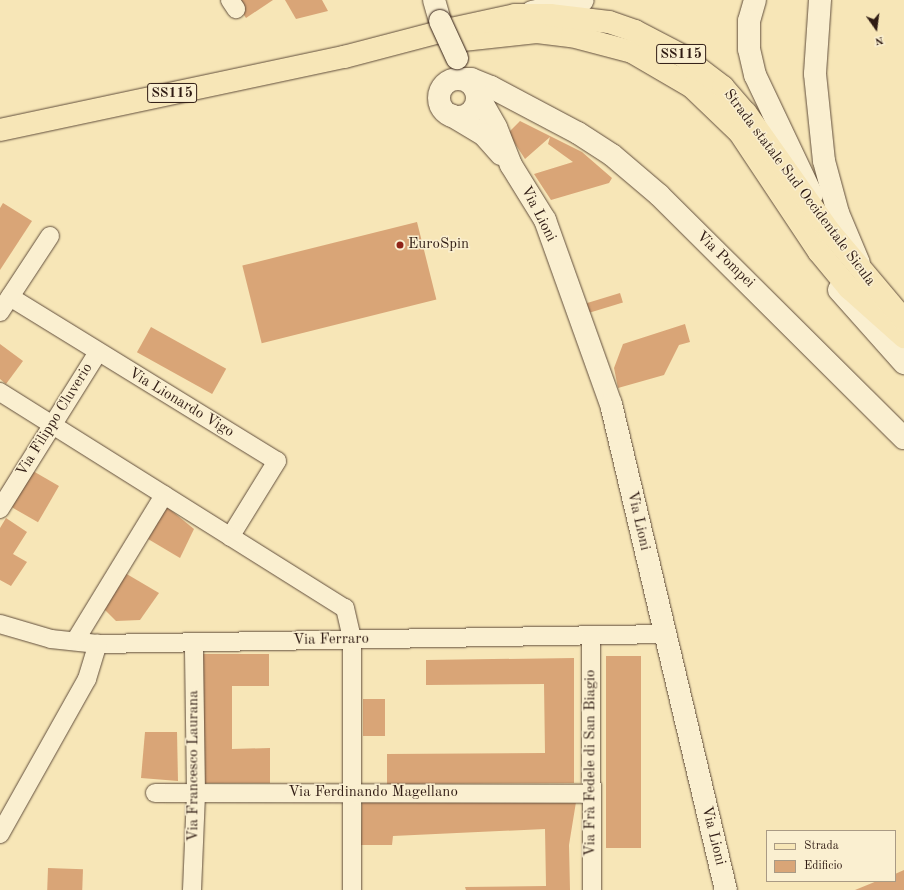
<!DOCTYPE html>
<html>
<head>
<meta charset="utf-8">
<style>
  body { margin:0 }
  #map { position:relative; width:904px; height:890px; overflow:hidden; background:#f7e6b7; font-family:"Old Standard TT",serif }
  div>[style] { position:absolute }
  .building>* { inset:0; background:#d9a577; transform-origin:0 0 }
  .roads { filter:drop-shadow(0 0 1px #614e3c) drop-shadow(0 0 1px #614e3c) }
  .street>* { height:18px; margin:-9px; padding:0 9px; transform-origin:9px; border-radius:9px; background:#faefd0 }
  .secondary>* { height:22px; margin:-11px; padding:0 11px; transform-origin:11px; border-radius:11px; background:#faefd0 }
  .secondary>.ring { margin:-11px; padding:0; box-sizing:content-box; background:none; border:22px solid #faefd0; border-radius:50% }
  .primary>* { height:22px; margin:-11px; padding:0 11px; transform-origin:11px; border-radius:11px; background:#f7e6b7 }
  .bridges { filter:drop-shadow(0 0 1px #2f1b13) drop-shadow(0 0 1px #2f1b13) }
  .secondary-bridge>* { height:22px; margin:-11px; padding:0 11px; transform-origin:11px; border-radius:11px; background:#faefd0 }
  .dots>* { width:11px; height:11px; translate:-50% -50%; box-sizing:border-box; border:2px solid #faefd0; border-radius:50% }
  span { translate:-50% -50%; white-space:nowrap; text-align:center; line-height:1.15; -webkit-text-stroke:3px #faefd0; paint-order:stroke }
  .shield-label span { padding:1px 3px; background:#faefd0; border:1px solid; border-radius:3px; -webkit-text-stroke-width:0 }
  .shield-label { font-size:14px; color:#2f1b13; font-weight:700 }
  .street-label { font-size:15px; color:#2f1b13 }
  .poi-label { font-size:15px; color:#2f1b13 }
  .left { translate:0 -50%; text-align:left }
  .legend { position:absolute; left:766px; top:830px; width:130px; height:52px; box-sizing:border-box; background:#faefd0; border:1px solid #a99a84; margin:0; padding:5px 7px; list-style:none; font-size:12px; color:#2f1b13 }
  .legend li { display:flex; align-items:center; gap:8px; height:20px }
  .legend b { width:20px; border:1px solid #a99a84 }
  .north { position:absolute; left:856px; top:8px; width:40px; height:40px; -webkit-text-stroke:3px #faefd0; paint-order:stroke; rotate:166deg; font-size:11px; font-weight:700; line-height:16px; text-align:center; color:#2f1b13 }
  .north::after { content:''; display:block; margin:auto; width:14px; height:18px; background:#2f1b13; clip-path:polygon(50% 0,100% 100%,50% 72%,0 100%) }
</style>
</head>
<body>
<div id="map">
  <div class="building">
    <div style="clip-path:polygon(234px 0,273px 0,246px 18px)"></div>
    <div style="clip-path:polygon(285px 0,322px 0,328px 11px,296px 19px)"></div>
    <div style="clip-path:polygon(520px 121px,582px 152px,612px 178px,609px 183px,551px 200px,534px 174px,573px 162px,548px 144px,550px 137px,525px 159px,508px 133px)"></div>
    <div style="clip-path:polygon(3px 203px,32px 221px,0 270px,0 208px)"></div>
    <div style="left:417px;top:222px;width:80px;height:180px;rotate:76deg"></div>
    <div style="left:620px;top:293px;width:10px;height:36px;rotate:73deg"></div>
    <div style="clip-path:polygon(685px 324px,690px 342px,679px 345px,664px 375px,618px 388px,614px 368px,623px 344px)"></div>
    <div style="left:151px;top:327px;width:86px;height:29px;rotate:29deg"></div>
    <div style="clip-path:polygon(0 344px,23px 361px,6px 384px,0 379px)"></div>
    <div style="left:33px;top:471px;width:30px;height:42px;rotate:30deg"></div>
    <div style="clip-path:polygon(167px 507px,194px 529px,180px 558px,148px 539px)"></div>
    <div style="clip-path:polygon(6px 518px,27px 532px,13px 554px,27px 562px,11px 586px,0 580px,0 528px)"></div>
    <div style="clip-path:polygon(125px 573px,159px 593px,140px 620px,116px 621px,103px 608px)"></div>
    <div style="clip-path:polygon(203px 654px,269px 654px,269px 686px,232px 686px,232px 749px,270px 748px,270px 783px,203px 783px)"></div>
    <div style="left:641px;top:656px;width:192px;height:35px;rotate:90deg"></div>
    <div style="clip-path:polygon(574px 658px,574px 783px,387px 784px,387px 754px,545px 753px,544px 684px,426px 685px,426px 660px)"></div>
    <div style="left:363px;top:699px;width:22px;height:37px"></div>
    <div style="clip-path:polygon(145px 732px,177px 732px,178px 781px,141px 778px)"></div>
    <div style="clip-path:polygon(362px 801px,576px 802px,569px 845px,570px 890px,466px 890px,465px 887px,546px 886px,545px 829px,393px 836px,392px 845px,361px 845px)"></div>
    <div style="left:48px;top:868px;width:35px;height:22px;rotate:2deg"></div>
    <div style="clip-path:polygon(904px 870px,904px 890px,855px 890px,877px 881px,895px 881px,895px 874px)"></div>
  </div>
  <div class="roads">
    <div class="street">
      <div style="left:230px;top:0;width:11px;rotate:56deg"></div>
      <div style="left:10px;top:297px;width:313px;rotate:31.6deg"></div>
      <div style="left:277px;top:461px;width:89px;rotate:121.7deg"></div>
      <div style="left:0;top:312px;width:91px;rotate:-56.7deg"></div>
      <div style="left:0;top:392px;width:407px;rotate:32.1deg"></div>
      <div style="left:345px;top:608px;width:32px;rotate:77deg"></div>
      <div style="left:352px;top:639px;width:251px;rotate:90deg"></div>
      <div style="left:0;top:509px;width:185px;rotate:-58deg"></div>
      <div style="left:0;top:624px;width:53px;rotate:16.4deg"></div>
      <div style="left:51px;top:639px;width:47px;rotate:6.1deg"></div>
      <div style="left:98px;top:644px;width:567px;rotate:-1.01deg"></div>
      <div style="left:591px;top:635px;width:255px;rotate:89.8deg"></div>
      <div style="left:75px;top:641px;width:171px;rotate:-58.6deg"></div>
      <div style="left:155px;top:793px;width:437px;rotate:0.1deg"></div>
      <div style="left:0;top:834px;width:178px;rotate:-60.7deg"></div>
      <div style="left:87px;top:679px;width:37px;rotate:-73deg"></div>
      <div style="left:192px;top:890px;width:97px;rotate:-87.6deg"></div>
      <div style="left:196px;top:793px;width:151px;rotate:-90.8deg"></div>
    </div>
    <div class="secondary">
      <div style="left:434px;top:0;width:22px;rotate:74deg"></div>
      <div style="left:755px;top:0;width:22px;rotate:106deg"></div>
      <div style="left:749px;top:21px;width:28px;rotate:90deg"></div>
      <div style="left:749px;top:49px;width:27px;rotate:77deg"></div>
      <div style="left:755px;top:75px;width:133px;rotate:64.6deg"></div>
      <div style="left:820px;top:0;width:74px;rotate:93.9deg"></div>
      <div style="left:815px;top:74px;width:87px;rotate:84.1deg"></div>
      <div style="left:824px;top:161px;width:54px;rotate:74.9deg"></div>
      <div style="left:838px;top:213px;width:54px;rotate:67.2deg"></div>
      <div style="left:532px;top:12px;width:52px;rotate:-13.2deg"></div>
      <div style="left:462px;top:79px;width:9px"></div>
      <div style="left:471px;top:79px;width:22px;rotate:22deg"></div>
      <div style="left:491px;top:87px;width:98px;rotate:27.9deg"></div>
      <div style="left:578px;top:133px;width:40px;rotate:32.9deg"></div>
      <div style="left:612px;top:155px;width:62px;rotate:40.4deg"></div>
      <div style="left:659px;top:195px;width:345px;rotate:44.8deg"></div>
      <div class="ring" style="left:439px;top:79px;width:16px;height:16px"></div>
      <div style="left:476px;top:92px;width:40px;rotate:60.3deg"></div>
      <div style="left:496px;top:127px;width:41px;rotate:68.5deg"></div>
      <div style="left:511px;top:165px;width:65px;rotate:58.3deg"></div>
      <div style="left:545px;top:220px;width:195px;rotate:70.3deg"></div>
      <div style="left:611px;top:404px;width:499px;rotate:76.7deg"></div>
      <div style="left:451px;top:115px;width:37px;rotate:31deg"></div>
      <div style="left:483px;top:134px;width:27px;rotate:48deg"></div>
      <div style="left:839px;top:290px;width:98px;rotate:48.3deg"></div>
    </div>
    <div class="primary">
      <div style="left:463px;top:40px;width:74px;rotate:-6.2deg"></div>
      <div style="left:537px;top:32px;width:35px;rotate:7deg"></div>
      <div style="left:572px;top:36px;width:62px;rotate:14.9deg"></div>
      <div style="left:632px;top:52px;width:69px;rotate:30.3deg"></div>
      <div style="left:692px;top:87px;width:65px;rotate:43.8deg"></div>
      <div style="left:739px;top:132px;width:144px;rotate:56.3deg"></div>
      <div style="left:819px;top:252px;width:47px;rotate:50.2deg"></div>
      <div style="left:849px;top:288px;width:74px;rotate:41.7deg"></div>
      <div style="left:0;top:130px;width:352px;rotate:-12deg"></div>
      <div style="left:344px;top:57px;width:111px;rotate:-14.7deg"></div>
      <div style="left:451px;top:29px;width:66px;rotate:-12.3deg"></div>
      <div style="left:515px;top:15px;width:35px"></div>
      <div style="left:550px;top:15px;width:59px;rotate:6.8deg"></div>
      <div style="left:609px;top:22px;width:28px;rotate:19deg"></div>
      <div style="left:635px;top:31px;width:52px;rotate:27.6deg"></div>
      <div style="left:681px;top:55px;width:53px;rotate:37.3deg"></div>
      <div style="left:723px;top:87px;width:35px;rotate:49deg"></div>
      <div style="left:746px;top:113px;width:146px;rotate:54.8deg"></div>
      <div style="left:830px;top:232px;width:115px;rotate:49.9deg"></div>
    </div>
  </div>
  <div class="bridges">
    <div class="secondary-bridge">
      <div style="left:440px;top:21px;width:41px;rotate:65.3deg"></div>
    </div>
  </div>
  <div class="dots">
    <div style="left:400px;top:245px;background:#8f2418"></div>
  </div>
  <div class="shield-label">
    <span style="left:681px;top:54px">SS115</span>
    <span style="left:172px;top:93px">SS115</span>
  </div>
  <div class="street-label">
    <span style="left:799px;top:188px;rotate:53deg">Strada statale Sud Occidentale Sicula</span>
    <span style="left:538px;top:214px;rotate:63deg">Via Lioni</span>
    <span style="left:725px;top:260px;rotate:44deg">Via Pompei</span>
    <span style="left:181px;top:403px;rotate:31deg">Via Lionardo Vigo</span>
    <span style="left:55px;top:420px;rotate:-58deg">Via Filippo Cluverio</span>
    <span style="left:638px;top:521px;rotate:77deg">Via Lioni</span>
    <span style="left:331px;top:640px;rotate:-1deg">Via Ferraro</span>
    <span style="left:591px;top:763px;rotate:-90deg">Via Frà Fedele di San Biagio</span>
    <span style="left:194px;top:766px;rotate:-90deg">Via Francesco Laurana</span>
    <span style="left:373px;top:793px">Via Ferdinando Magellano</span>
    <span style="left:713px;top:836px;rotate:76deg">Via Lioni</span>
  </div>
  <div class="poi-label">
    <span class="left" style="left:408px;top:245px">EuroSpin</span>
  </div>
  <ul class="legend">
  <li><b style="height:5px;background:#f7e6b7"></b>Strada</li>
  <li><b style="height:11px;background:#d9a577"></b>Edificio</li>
  </ul>
  <div class="north">N</div>
</div>
</body>
</html>
